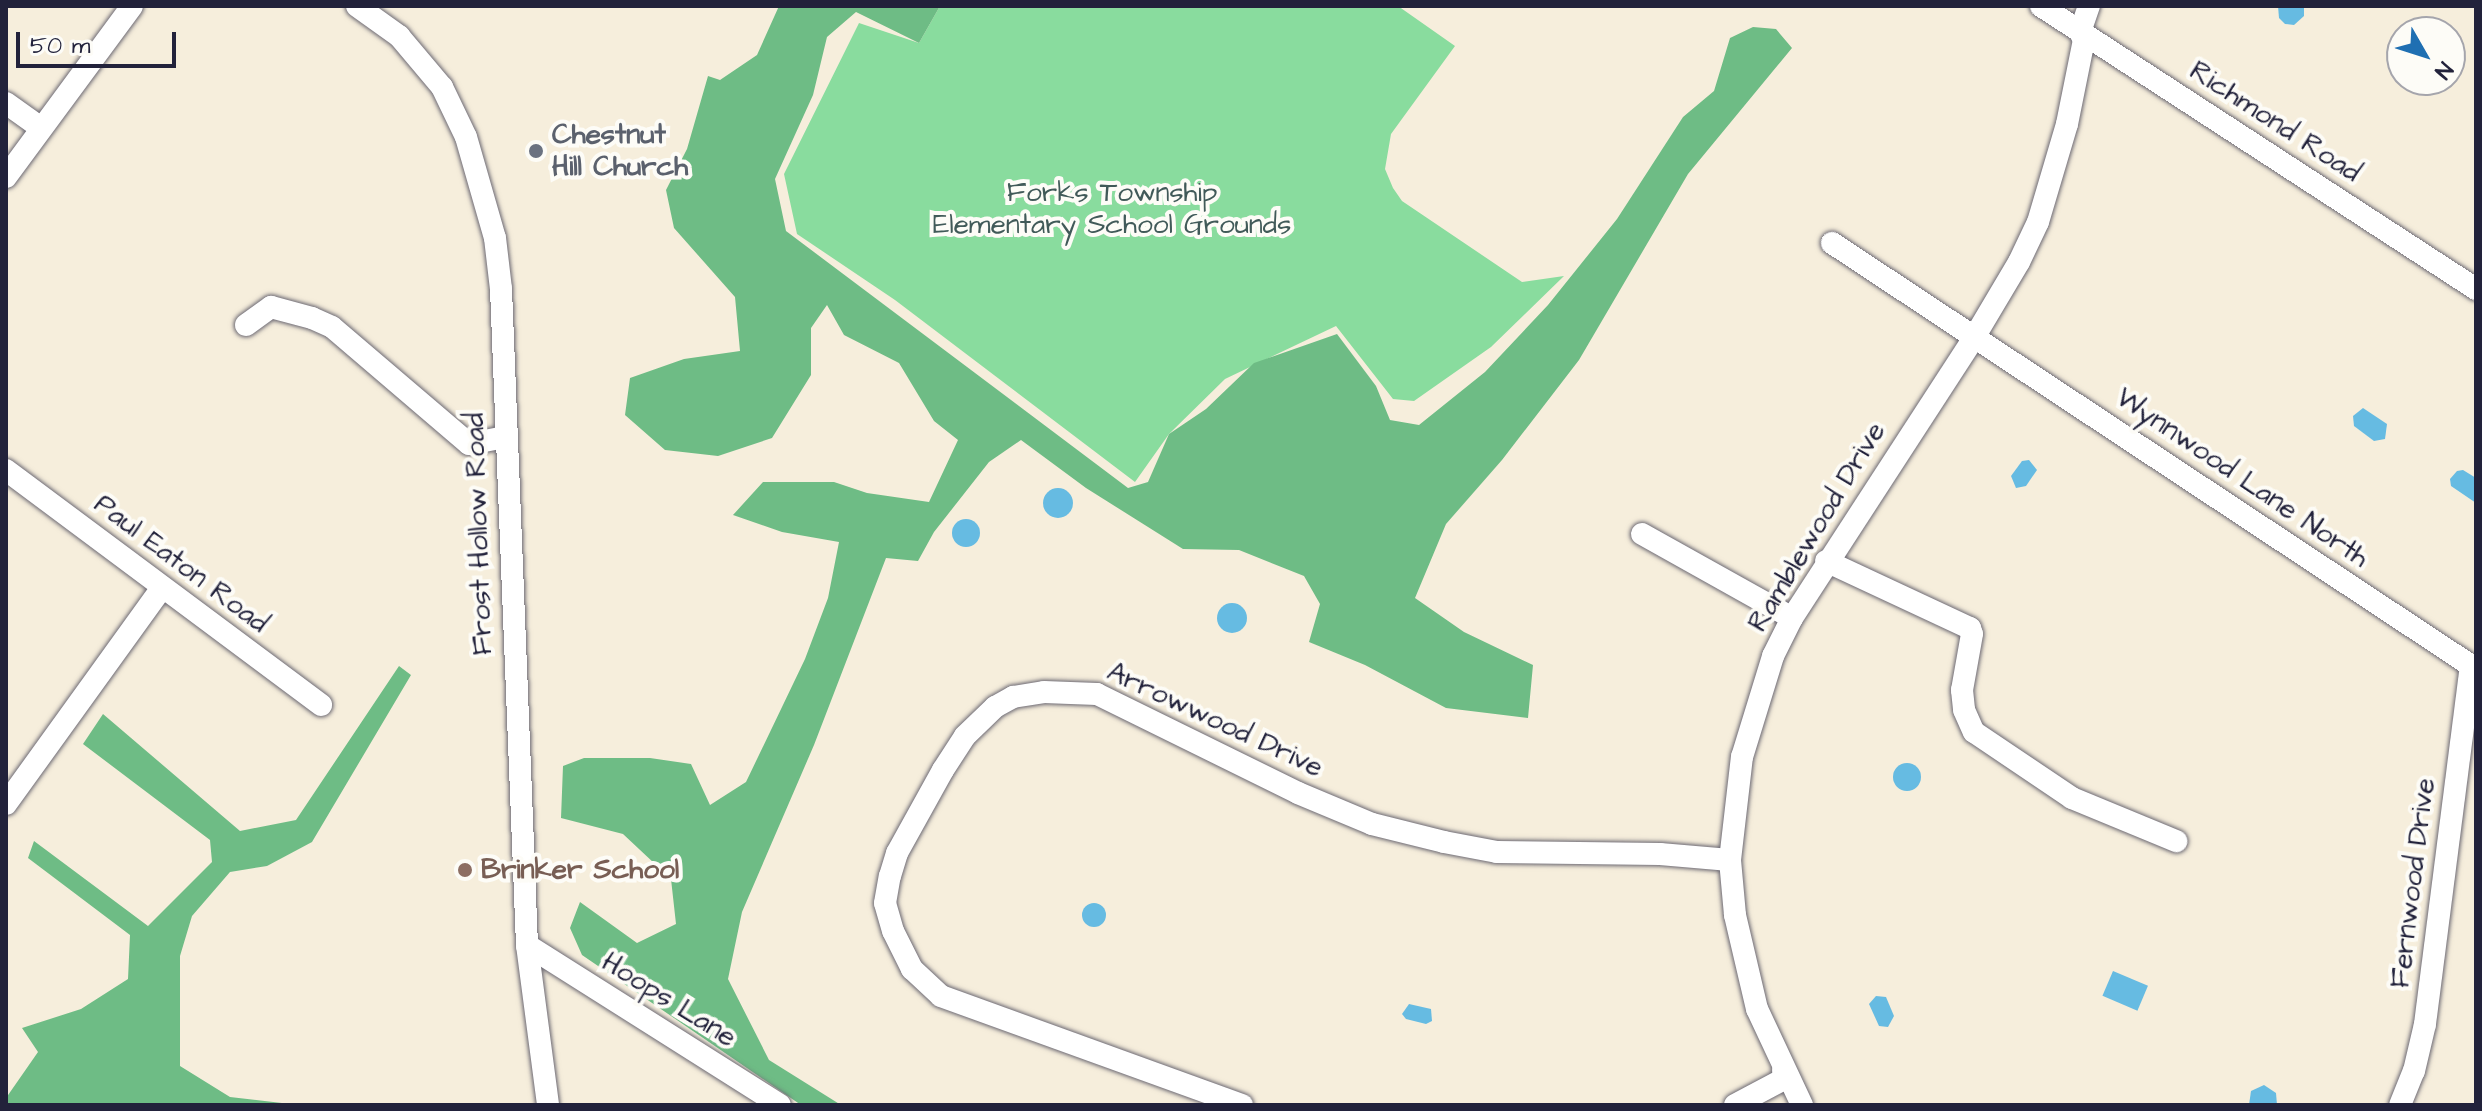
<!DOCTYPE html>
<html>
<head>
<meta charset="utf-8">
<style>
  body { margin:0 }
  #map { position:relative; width:2482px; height:1111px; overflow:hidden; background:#f6eedc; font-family:"Architects Daughter",sans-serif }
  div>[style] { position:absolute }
  .green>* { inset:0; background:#89dc9e }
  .forest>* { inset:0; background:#6ebc85 }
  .water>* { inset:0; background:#66bbe2; transform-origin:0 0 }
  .round { border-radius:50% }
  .roads { filter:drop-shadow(0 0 2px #6c6973) drop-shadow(0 0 2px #6c6973) }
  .minor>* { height:22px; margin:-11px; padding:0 11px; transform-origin:11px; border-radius:11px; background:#fff }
  .dots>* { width:22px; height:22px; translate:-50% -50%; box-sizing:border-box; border:4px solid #fdfcf7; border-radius:50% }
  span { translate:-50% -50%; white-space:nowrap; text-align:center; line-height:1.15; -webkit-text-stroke:8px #fdfcf7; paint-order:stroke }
  .street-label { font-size:28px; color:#22223b }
  .worship-label { font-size:28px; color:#5b616d; font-weight:700 }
  .left { translate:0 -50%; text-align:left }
  .park-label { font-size:28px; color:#415a59 }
  .education-label { font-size:28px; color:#785e54; font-weight:700 }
  .frame { position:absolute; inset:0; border:8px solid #22223b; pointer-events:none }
  .north { position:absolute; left:2386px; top:16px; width:80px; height:80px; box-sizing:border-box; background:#fdfcf7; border:2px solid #a5a5ac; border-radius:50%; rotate:129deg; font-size:22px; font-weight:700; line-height:32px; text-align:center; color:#22223b }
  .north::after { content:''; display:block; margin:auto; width:28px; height:36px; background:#1f6fb2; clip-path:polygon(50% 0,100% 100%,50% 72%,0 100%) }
  .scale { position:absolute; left:16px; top:32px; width:160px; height:36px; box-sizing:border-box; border:4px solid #22223b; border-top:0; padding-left:10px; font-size:24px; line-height:28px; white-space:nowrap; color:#22223b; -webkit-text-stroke:6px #fdfcf7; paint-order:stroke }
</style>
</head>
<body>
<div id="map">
  <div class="green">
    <div style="clip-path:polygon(940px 6px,1398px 6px,1455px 46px,1391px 134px,1385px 169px,1393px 188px,1402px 201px,1522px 282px,1564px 276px,1491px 347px,1414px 401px,1393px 399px,1336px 326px,1275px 355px,1225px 379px,1169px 434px,1135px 482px,895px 300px,797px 234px,784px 174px,859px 23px,919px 43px)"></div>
  </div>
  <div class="forest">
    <div style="clip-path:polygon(779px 6px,940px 6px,919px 43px,856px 12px,827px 37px,813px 95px,775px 179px,786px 231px,1128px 488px,1148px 482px,1169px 434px,1206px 409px,1254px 363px,1337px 334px,1376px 386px,1390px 420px,1419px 425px,1485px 372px,1548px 305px,1617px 219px,1683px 117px,1714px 91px,1730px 38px,1753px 27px,1776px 29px,1792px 48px,1688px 174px,1579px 360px,1502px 460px,1446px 524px,1415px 598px,1464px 632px,1533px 665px,1528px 718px,1446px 708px,1365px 665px,1309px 642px,1320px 604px,1304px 576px,1239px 550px,1183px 549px,1086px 488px,1021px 440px,989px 462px,934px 532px,918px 561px,886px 558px,814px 745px,742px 912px,728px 979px,769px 1060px,841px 1105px,801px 1105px,582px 955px,570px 928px,580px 902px,637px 943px,676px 924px,671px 879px,623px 834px,561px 818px,563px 766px,584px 758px,650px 758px,691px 764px,710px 805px,746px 782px,805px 659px,828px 598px,839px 542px,782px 532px,733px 515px,763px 482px,834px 482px,867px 493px,929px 502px,958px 440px,934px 421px,899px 363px,844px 335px,827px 305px,811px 328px,811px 375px,772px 438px,718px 456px,665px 450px,625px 415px,630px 378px,684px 359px,740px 351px,735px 297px,674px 228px,666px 190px,687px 149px,708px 76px,720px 80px,757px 55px)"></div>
    <div style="clip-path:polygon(399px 666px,411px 675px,312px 842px,267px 866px,230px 872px,192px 916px,180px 956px,180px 1066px,230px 1097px,299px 1105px,6px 1105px,6px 1098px,38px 1052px,22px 1028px,81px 1009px,128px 979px,130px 935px,28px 858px,34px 841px,148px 926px,212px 862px,210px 840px,83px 744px,103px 714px,240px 831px,296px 820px)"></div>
  </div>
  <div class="water">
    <div style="clip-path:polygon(2278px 6px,2304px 6px,2304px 16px,2294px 25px,2285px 24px,2279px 18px)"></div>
    <div style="clip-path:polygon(2363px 408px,2387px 424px,2385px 439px,2374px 441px,2354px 426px,2353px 416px)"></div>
    <div style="clip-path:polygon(2029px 460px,2037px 470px,2026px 486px,2016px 488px,2011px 476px,2022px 461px)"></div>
    <div style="clip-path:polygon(2463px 470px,2476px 478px,2476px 503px,2451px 486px,2450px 479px,2457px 471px)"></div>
    <div class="round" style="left:1043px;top:488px;width:30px;height:30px"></div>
    <div class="round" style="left:952px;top:519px;width:28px;height:28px"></div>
    <div class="round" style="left:1217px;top:603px;width:30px;height:30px"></div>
    <div class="round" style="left:1893px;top:763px;width:28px;height:28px"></div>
    <div class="round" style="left:1082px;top:903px;width:24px;height:24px"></div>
    <div style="left:2113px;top:971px;width:38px;height:27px;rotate:23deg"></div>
    <div style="clip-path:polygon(1876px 996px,1886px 997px,1894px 1016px,1888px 1027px,1879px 1026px,1869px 1004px)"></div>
    <div style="clip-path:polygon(1409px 1004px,1431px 1009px,1432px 1021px,1426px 1024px,1406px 1019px,1402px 1014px)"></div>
    <div style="clip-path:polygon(2264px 1085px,2276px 1093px,2277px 1105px,2249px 1105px,2251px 1091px)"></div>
  </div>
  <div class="roads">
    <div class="minor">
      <div style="left:357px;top:6px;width:52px;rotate:35.5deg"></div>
      <div style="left:399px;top:36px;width:67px;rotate:49.9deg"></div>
      <div style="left:442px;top:87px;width:55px;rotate:64.4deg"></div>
      <div style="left:466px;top:137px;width:105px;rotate:74deg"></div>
      <div style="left:495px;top:238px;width:51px;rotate:83.3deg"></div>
      <div style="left:501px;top:289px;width:657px;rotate:87.73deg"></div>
      <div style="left:527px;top:945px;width:161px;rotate:82.5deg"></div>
      <div style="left:2041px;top:6px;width:519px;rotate:33.05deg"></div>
      <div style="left:6px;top:103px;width:43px;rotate:35.5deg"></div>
      <div style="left:6px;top:177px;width:212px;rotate:-53.6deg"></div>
      <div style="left:1832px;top:243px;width:772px;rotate:33.48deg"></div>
      <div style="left:246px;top:325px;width:31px;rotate:-36deg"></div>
      <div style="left:271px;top:307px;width:42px;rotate:15deg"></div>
      <div style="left:312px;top:318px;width:22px;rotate:24deg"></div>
      <div style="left:332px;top:327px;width:180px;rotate:40.5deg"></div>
      <div style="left:469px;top:444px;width:38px;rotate:-11deg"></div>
      <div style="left:6px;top:470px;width:393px;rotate:36.7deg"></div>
      <div style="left:1642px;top:534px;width:172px;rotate:29.2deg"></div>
      <div style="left:1826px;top:561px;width:159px;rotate:25deg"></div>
      <div style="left:1970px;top:628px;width:6px;rotate:72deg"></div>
      <div style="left:1972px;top:634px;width:57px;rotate:100.1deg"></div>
      <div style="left:1962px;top:690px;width:20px;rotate:84deg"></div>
      <div style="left:1964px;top:710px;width:24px;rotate:66deg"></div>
      <div style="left:1974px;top:732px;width:118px;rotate:34deg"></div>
      <div style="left:2072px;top:798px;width:113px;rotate:22.5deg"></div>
      <div style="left:6px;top:804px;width:266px;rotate:-54.2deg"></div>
      <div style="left:527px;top:945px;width:299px;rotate:32.3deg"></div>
      <div style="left:1242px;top:1105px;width:320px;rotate:-160.1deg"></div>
      <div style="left:941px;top:996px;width:40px;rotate:-137deg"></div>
      <div style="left:912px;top:969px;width:42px;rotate:-116.6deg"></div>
      <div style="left:893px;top:931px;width:29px;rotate:-106deg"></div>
      <div style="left:885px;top:903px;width:27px;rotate:-80deg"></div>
      <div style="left:890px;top:876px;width:24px;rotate:-73deg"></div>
      <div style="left:897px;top:853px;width:95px;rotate:-61deg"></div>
      <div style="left:943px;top:770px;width:40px;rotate:-57.1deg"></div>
      <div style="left:965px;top:736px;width:42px;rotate:-44deg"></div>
      <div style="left:995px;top:707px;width:21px;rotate:-29deg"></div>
      <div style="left:1013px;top:697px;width:31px;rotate:-9deg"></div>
      <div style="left:1044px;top:692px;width:53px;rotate:2.2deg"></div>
      <div style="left:1097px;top:694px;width:224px;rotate:26.2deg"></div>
      <div style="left:1298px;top:793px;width:80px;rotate:22.7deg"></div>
      <div style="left:1372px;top:824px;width:74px;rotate:14deg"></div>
      <div style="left:1444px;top:842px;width:54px;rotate:10.7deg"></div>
      <div style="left:1497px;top:852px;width:163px;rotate:0.7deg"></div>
      <div style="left:1660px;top:854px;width:70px;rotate:4.9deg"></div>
      <div style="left:1735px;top:1105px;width:55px;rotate:-28deg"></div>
      <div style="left:1784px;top:1079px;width:9px;rotate:-96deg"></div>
      <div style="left:1802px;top:1105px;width:106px;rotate:-115.1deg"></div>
      <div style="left:1757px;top:1009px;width:97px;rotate:-103.2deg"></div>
      <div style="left:1735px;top:915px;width:55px;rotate:-95.2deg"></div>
      <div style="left:1730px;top:860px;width:104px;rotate:-83.4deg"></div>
      <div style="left:1742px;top:757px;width:106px;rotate:-72.9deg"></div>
      <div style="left:1773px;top:656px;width:42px;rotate:-63.4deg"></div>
      <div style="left:1792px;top:618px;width:336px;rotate:-57deg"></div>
      <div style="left:1975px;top:336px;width:86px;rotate:-59.3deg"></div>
      <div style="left:2019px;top:262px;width:44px;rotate:-64.6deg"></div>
      <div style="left:2038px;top:222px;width:102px;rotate:-73.5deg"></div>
      <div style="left:2067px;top:124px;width:86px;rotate:-78.6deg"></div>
      <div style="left:2084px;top:40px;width:9px;rotate:-117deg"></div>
      <div style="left:2080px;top:32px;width:28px;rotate:-71deg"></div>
      <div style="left:2400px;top:1105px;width:37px;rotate:-68deg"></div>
      <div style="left:2414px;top:1071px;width:48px;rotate:-76.8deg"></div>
      <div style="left:2425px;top:1024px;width:361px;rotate:-82.7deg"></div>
    </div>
  </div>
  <div class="dots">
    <div style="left:536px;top:151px;background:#6b7280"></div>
    <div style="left:465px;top:870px;background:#8d6e63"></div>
  </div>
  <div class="street-label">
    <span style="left:2275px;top:122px;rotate:33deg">Richmond Road</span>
    <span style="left:2242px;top:478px;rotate:34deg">Wynnwood Lane North</span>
    <span style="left:1817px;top:527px;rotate:-59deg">Ramblewood Drive</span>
    <span style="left:479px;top:534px;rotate:-92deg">Frost Hollow Road</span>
    <span style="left:181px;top:564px;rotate:37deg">Paul Eaton Road</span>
    <span style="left:1215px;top:720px;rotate:25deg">Arrowwood Drive</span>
    <span style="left:2413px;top:883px;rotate:-83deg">Fernwood Drive</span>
    <span style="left:669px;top:1000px;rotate:32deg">Hoops Lane</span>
  </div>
  <div class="worship-label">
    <span class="left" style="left:552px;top:151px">Chestnut<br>Hill Church</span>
  </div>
  <div class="park-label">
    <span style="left:1112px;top:209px">Forks Township<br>Elementary School Grounds</span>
  </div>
  <div class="education-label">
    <span class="left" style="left:481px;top:870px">Brinker School</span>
  </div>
  <div class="frame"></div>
  <div class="north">N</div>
  <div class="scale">50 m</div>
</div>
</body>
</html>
